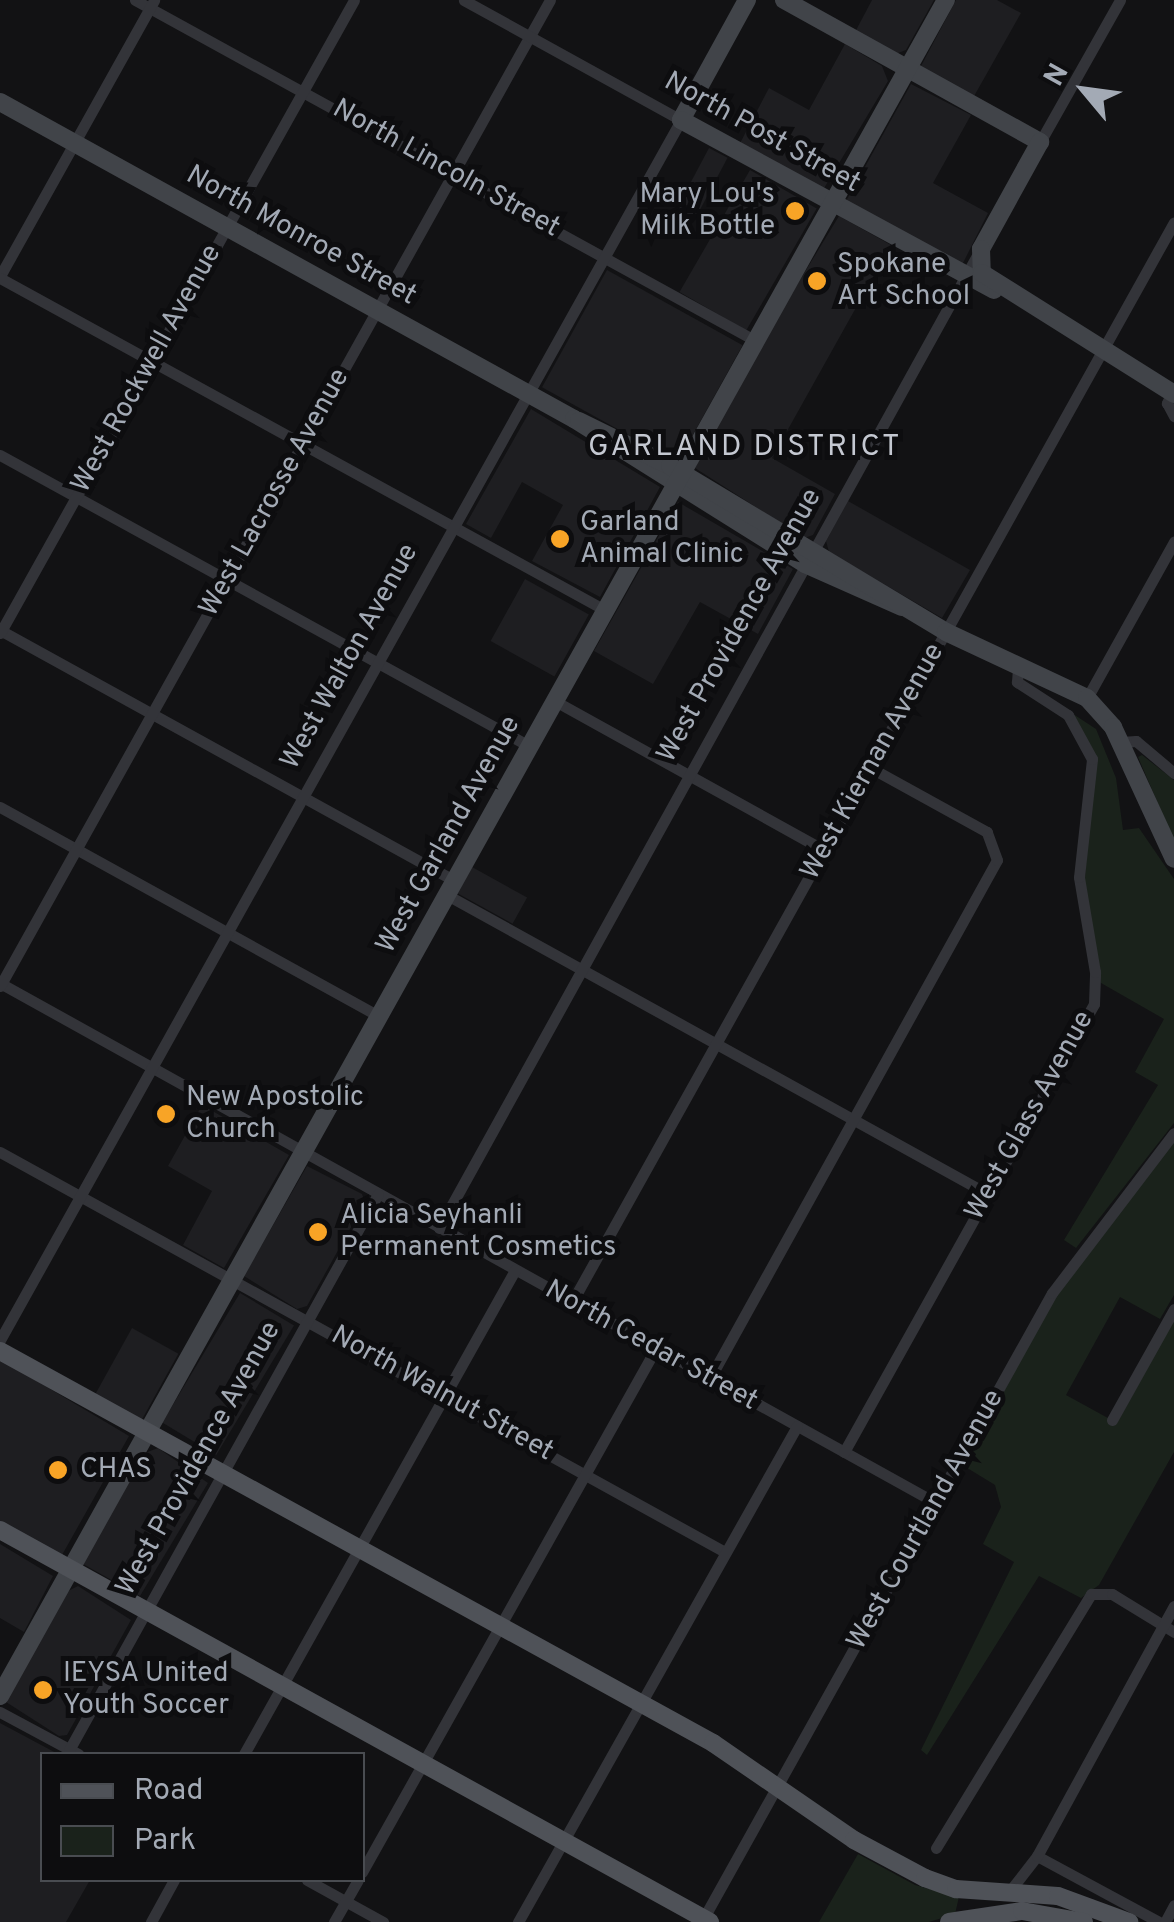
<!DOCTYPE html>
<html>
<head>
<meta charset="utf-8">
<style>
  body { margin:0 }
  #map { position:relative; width:1174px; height:1922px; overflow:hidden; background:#121214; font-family:Overpass,sans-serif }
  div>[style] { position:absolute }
  .built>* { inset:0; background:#1e1e21; transform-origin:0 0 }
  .green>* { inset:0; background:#1a221b }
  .street>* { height:11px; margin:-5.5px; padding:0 5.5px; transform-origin:5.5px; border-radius:5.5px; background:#333439 }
  .secondary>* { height:18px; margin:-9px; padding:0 9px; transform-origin:9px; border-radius:9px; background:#414449 }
  .primary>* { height:18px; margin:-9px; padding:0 9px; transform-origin:9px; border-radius:9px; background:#4f5258 }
  .dots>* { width:28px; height:28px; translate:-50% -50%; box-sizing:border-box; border:5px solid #0d0d0f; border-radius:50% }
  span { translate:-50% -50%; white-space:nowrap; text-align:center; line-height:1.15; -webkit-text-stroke:10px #0d0d0f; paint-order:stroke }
  .street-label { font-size:28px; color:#a3aab5 }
  .poi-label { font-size:28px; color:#a3aab5 }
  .right { translate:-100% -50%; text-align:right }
  .left { translate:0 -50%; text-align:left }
  .neighbourhood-label { font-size:30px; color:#c4c8d1; letter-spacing:2.5px }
  .legend { position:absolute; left:40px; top:1752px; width:325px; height:130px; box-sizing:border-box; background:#0d0d0f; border:2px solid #494c51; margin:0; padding:12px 18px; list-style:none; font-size:30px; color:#a3aab5 }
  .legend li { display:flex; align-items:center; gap:20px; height:50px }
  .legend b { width:50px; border:2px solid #494c51 }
  .north { position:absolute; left:1034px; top:40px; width:100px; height:100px; -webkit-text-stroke:8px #0d0d0f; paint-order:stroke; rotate:299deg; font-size:28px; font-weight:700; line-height:40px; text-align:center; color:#a3aab5 }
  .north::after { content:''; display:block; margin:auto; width:35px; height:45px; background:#a3aab5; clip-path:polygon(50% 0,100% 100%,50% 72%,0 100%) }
</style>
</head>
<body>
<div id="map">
  <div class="built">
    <div style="clip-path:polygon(872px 0,934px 0,906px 50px,893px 55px,854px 34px)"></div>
    <div style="clip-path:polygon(956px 0,997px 0,1021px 13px,973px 98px,921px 66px)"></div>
    <div style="clip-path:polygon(845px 44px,882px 66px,888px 81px,823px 190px,738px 147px,769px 88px,809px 110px)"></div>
    <div style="clip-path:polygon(911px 84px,971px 115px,933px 183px,988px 213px,960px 269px,846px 201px)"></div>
    <div style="left:709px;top:148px;width:21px;height:68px;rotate:28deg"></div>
    <div style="left:750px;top:170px;width:77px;height:141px;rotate:30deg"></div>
    <div style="clip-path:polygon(839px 216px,891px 245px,772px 458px,835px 494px,813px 535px,804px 538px,695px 468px,750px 362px)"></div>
    <div style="left:607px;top:270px;width:155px;height:134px;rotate:29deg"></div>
    <div style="clip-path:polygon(531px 409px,660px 487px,600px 597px,532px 561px,563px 505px,522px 482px,491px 538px,466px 524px)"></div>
    <div style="clip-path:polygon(848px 501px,970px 570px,942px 618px,829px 552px,826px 541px)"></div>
    <div style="clip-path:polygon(678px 502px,793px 569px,758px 634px,700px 602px,653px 684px,594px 651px)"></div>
    <div style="left:525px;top:579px;width:73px;height:71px;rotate:29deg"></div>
    <div style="left:472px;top:867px;width:63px;height:30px;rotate:29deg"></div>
    <div style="clip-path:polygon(202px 1105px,289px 1155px,224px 1268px,183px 1245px,212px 1191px,168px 1166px)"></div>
    <div style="clip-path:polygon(307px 1166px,362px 1194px,365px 1202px,307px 1306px,297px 1309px,244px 1276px)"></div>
    <div style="left:240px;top:1293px;width:63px;height:151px;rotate:31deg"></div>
    <div style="left:132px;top:1328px;width:53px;height:76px;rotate:29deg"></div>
    <div style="clip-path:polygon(0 1359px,129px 1436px,62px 1555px,0 1521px)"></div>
    <div style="clip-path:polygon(158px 1448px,208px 1483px,140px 1596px,83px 1564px,145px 1453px)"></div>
    <div style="clip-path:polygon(0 1544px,53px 1576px,24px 1632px,0 1618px)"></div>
    <div style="clip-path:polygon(78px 1586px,131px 1620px,67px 1735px,59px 1736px,6px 1702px,68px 1591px)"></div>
    <div style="clip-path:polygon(0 1723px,58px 1754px,42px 1754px,42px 1880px,90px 1880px,66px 1922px,0 1922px)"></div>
  </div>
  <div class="green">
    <div style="clip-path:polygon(1029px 685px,1096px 729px,1116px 778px,1123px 830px,1139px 828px,1174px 879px,1174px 1123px,1076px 1248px,1064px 1240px,1158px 1085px,1135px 1072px,1164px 1019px,1101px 983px,1084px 888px,1095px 760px,1088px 741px)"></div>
    <div style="clip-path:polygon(1142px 755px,1174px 780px,1174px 841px,1138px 757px)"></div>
    <div style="clip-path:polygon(1174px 1142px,1174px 1295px,1160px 1319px,1120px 1297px,1066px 1395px,1117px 1423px,1174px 1320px,1174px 1452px,1099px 1585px,1081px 1598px,1039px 1576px,927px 1755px,921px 1750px,1014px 1562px,983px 1544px,1001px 1507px,995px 1485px,964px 1466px,1056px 1293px)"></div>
    <div style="clip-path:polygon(858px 1854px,915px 1885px,959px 1897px,955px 1914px,929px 1922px,819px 1922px)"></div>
  </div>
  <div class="street">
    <div style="left:135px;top:0;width:708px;rotate:28.77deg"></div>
    <div style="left:1040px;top:142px;width:163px;rotate:-60.6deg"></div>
    <div style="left:0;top:276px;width:316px;rotate:-60.8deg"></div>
    <div style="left:0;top:278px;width:690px;rotate:28.76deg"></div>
    <div style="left:1174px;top:388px;width:17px;rotate:115deg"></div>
    <div style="left:1167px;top:403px;width:15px;rotate:62deg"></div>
    <div style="left:0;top:455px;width:604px;rotate:28.81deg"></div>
    <div style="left:0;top:630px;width:520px;rotate:28.88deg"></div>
    <div style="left:0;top:633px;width:725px;rotate:-60.78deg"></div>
    <div style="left:1087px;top:698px;width:179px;rotate:-60.9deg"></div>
    <div style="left:555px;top:701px;width:308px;rotate:29deg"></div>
    <div style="left:1121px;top:742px;width:15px;rotate:-4deg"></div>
    <div style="left:1136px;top:741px;width:50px;rotate:40.1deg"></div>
    <div style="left:0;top:807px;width:433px;rotate:28.9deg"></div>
    <div style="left:447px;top:895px;width:618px;rotate:28.93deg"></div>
    <div style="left:0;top:983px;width:1071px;rotate:29.05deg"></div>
    <div style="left:0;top:986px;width:1129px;rotate:-60.85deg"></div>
    <div style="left:0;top:1152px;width:828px;rotate:28.89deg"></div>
    <div style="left:439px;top:1228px;width:1115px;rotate:-61.05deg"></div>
    <div style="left:572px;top:1302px;width:1236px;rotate:-60.86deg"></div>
    <div style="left:0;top:1340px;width:1397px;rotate:-60.83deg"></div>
    <div style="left:681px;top:120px;width:248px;rotate:-151.1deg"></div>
    <div style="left:710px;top:1378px;width:592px;rotate:-61.01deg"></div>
    <div style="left:997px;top:860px;width:30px;rotate:-110deg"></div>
    <div style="left:987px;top:832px;width:132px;rotate:-151.1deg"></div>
    <div style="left:1112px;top:1420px;width:127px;rotate:-60.8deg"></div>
    <div style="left:844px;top:1452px;width:513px;rotate:-60.84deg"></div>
    <div style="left:1094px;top:1004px;width:32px;rotate:-88deg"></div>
    <div style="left:1095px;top:972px;width:96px;rotate:-99.6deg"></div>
    <div style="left:1079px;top:877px;width:119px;rotate:-83.7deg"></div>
    <div style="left:1092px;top:759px;width:50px;rotate:-118.6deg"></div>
    <div style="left:1068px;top:715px;width:61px;rotate:-147.1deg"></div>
    <div style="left:1017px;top:682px;width:16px;rotate:-86deg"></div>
    <div style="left:0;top:1712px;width:89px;rotate:28.3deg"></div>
    <div style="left:69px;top:1750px;width:636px;rotate:-60.94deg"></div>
    <div style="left:244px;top:1754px;width:555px;rotate:-60.75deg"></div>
    <div style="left:936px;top:1848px;width:298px;rotate:-58.6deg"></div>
    <div style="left:1091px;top:1594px;width:21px"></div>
    <div style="left:1112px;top:1594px;width:73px;rotate:31.5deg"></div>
    <div style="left:1037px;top:1856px;width:139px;rotate:28.4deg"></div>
    <div style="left:362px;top:1872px;width:601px;rotate:-60.7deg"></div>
    <div style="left:307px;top:1880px;width:87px;rotate:28.9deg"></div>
    <div style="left:1009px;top:1892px;width:46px;rotate:-52.1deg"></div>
    <div style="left:1037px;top:1856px;width:285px;rotate:-61.3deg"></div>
    <div style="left:702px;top:1921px;width:719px;rotate:-60.87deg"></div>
    <div style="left:1052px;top:1293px;width:201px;rotate:-52.7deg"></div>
    <div style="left:151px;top:1922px;width:48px;rotate:-61.3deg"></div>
    <div style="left:334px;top:1922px;width:48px;rotate:-60.3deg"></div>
    <div style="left:518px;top:1922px;width:569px;rotate:-60.64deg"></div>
    <div style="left:1165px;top:1922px;width:19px;rotate:-62deg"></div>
  </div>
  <div class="secondary">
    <div style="left:747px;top:0;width:137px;rotate:118.8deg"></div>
    <div style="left:681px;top:120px;width:356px;rotate:28.5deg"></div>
    <div style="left:784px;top:0;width:293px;rotate:29deg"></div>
    <div style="left:1040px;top:142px;width:122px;rotate:118.9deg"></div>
    <div style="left:981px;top:249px;width:24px;rotate:88deg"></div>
    <div style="left:982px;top:273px;width:227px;rotate:32.2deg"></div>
    <div style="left:0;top:102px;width:656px;rotate:28.91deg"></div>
    <div style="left:574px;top:419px;width:273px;rotate:32.1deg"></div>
    <div style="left:805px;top:564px;width:106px;rotate:23.9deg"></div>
    <div style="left:579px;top:421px;width:102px;rotate:26.3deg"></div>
    <div style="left:670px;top:466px;width:322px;rotate:31deg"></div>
    <div style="left:946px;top:632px;width:156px;rotate:25.1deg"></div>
    <div style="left:1087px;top:698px;width:39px;rotate:48deg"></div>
    <div style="left:1113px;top:727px;width:145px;rotate:65.2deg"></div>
    <div style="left:0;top:1696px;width:1942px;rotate:-60.85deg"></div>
  </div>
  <div class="primary">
    <div style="left:0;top:1351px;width:814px;rotate:28.8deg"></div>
    <div style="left:713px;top:1743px;width:171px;rotate:34.5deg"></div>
    <div style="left:854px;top:1840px;width:81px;rotate:28.2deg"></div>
    <div style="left:925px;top:1878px;width:33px;rotate:20deg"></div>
    <div style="left:956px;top:1889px;width:102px;rotate:3.9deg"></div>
    <div style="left:1058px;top:1896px;width:76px;rotate:20.1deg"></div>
    <div style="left:0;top:1530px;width:811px;rotate:28.9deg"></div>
    <div style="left:949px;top:1922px;width:74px;rotate:-8.6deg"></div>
    <div style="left:1022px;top:1911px;width:63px;rotate:10.1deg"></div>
  </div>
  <div class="dots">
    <div style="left:795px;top:211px;background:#f8a426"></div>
    <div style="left:817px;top:281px;background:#f8a426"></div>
    <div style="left:560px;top:539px;background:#f8a426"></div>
    <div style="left:166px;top:1114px;background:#f8a426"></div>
    <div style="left:318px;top:1232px;background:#f8a426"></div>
    <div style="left:58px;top:1470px;background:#f8a426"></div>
    <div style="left:43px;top:1690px;background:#f8a426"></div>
  </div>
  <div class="street-label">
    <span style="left:762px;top:133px;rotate:29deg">North Post Street</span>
    <span style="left:446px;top:169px;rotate:29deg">North Lincoln Street</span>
    <span style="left:301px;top:236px;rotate:29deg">North Monroe Street</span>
    <span style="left:147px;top:369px;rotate:-61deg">West Rockwell Avenue</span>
    <span style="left:275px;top:493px;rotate:-61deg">West Lacrosse Avenue</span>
    <span style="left:740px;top:626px;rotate:-61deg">West Providence Avenue</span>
    <span style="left:350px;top:657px;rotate:-61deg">West Walton Avenue</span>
    <span style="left:873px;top:762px;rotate:-61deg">West Kiernan Avenue</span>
    <span style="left:449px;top:835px;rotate:-61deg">West Garland Avenue</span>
    <span style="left:1030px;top:1116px;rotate:-61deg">West Glass Avenue</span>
    <span style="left:651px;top:1346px;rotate:29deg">North Cedar Street</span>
    <span style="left:442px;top:1394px;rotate:29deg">North Walnut Street</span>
    <span style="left:199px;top:1459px;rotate:-61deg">West Providence Avenue</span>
    <span style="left:926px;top:1520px;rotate:-61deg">West Courtland Avenue</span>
  </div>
  <div class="poi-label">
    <span class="right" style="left:775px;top:211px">Mary Lou's<br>Milk Bottle</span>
    <span class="left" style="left:837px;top:281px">Spokane<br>Art School</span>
    <span class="left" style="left:580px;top:539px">Garland<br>Animal Clinic</span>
    <span class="left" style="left:186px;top:1114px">New Apostolic<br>Church</span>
    <span class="left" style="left:340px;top:1232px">Alicia Seyhanli<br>Permanent Cosmetics</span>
    <span class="left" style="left:80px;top:1470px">CHAS</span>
    <span class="left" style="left:63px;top:1690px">IEYSA United<br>Youth Soccer</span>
  </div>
  <div class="neighbourhood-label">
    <span style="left:745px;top:448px">GARLAND DISTRICT</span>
  </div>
  <ul class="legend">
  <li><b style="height:12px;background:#4f5258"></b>Road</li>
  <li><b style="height:28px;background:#1a221b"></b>Park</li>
  </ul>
  <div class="north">N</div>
</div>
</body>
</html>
